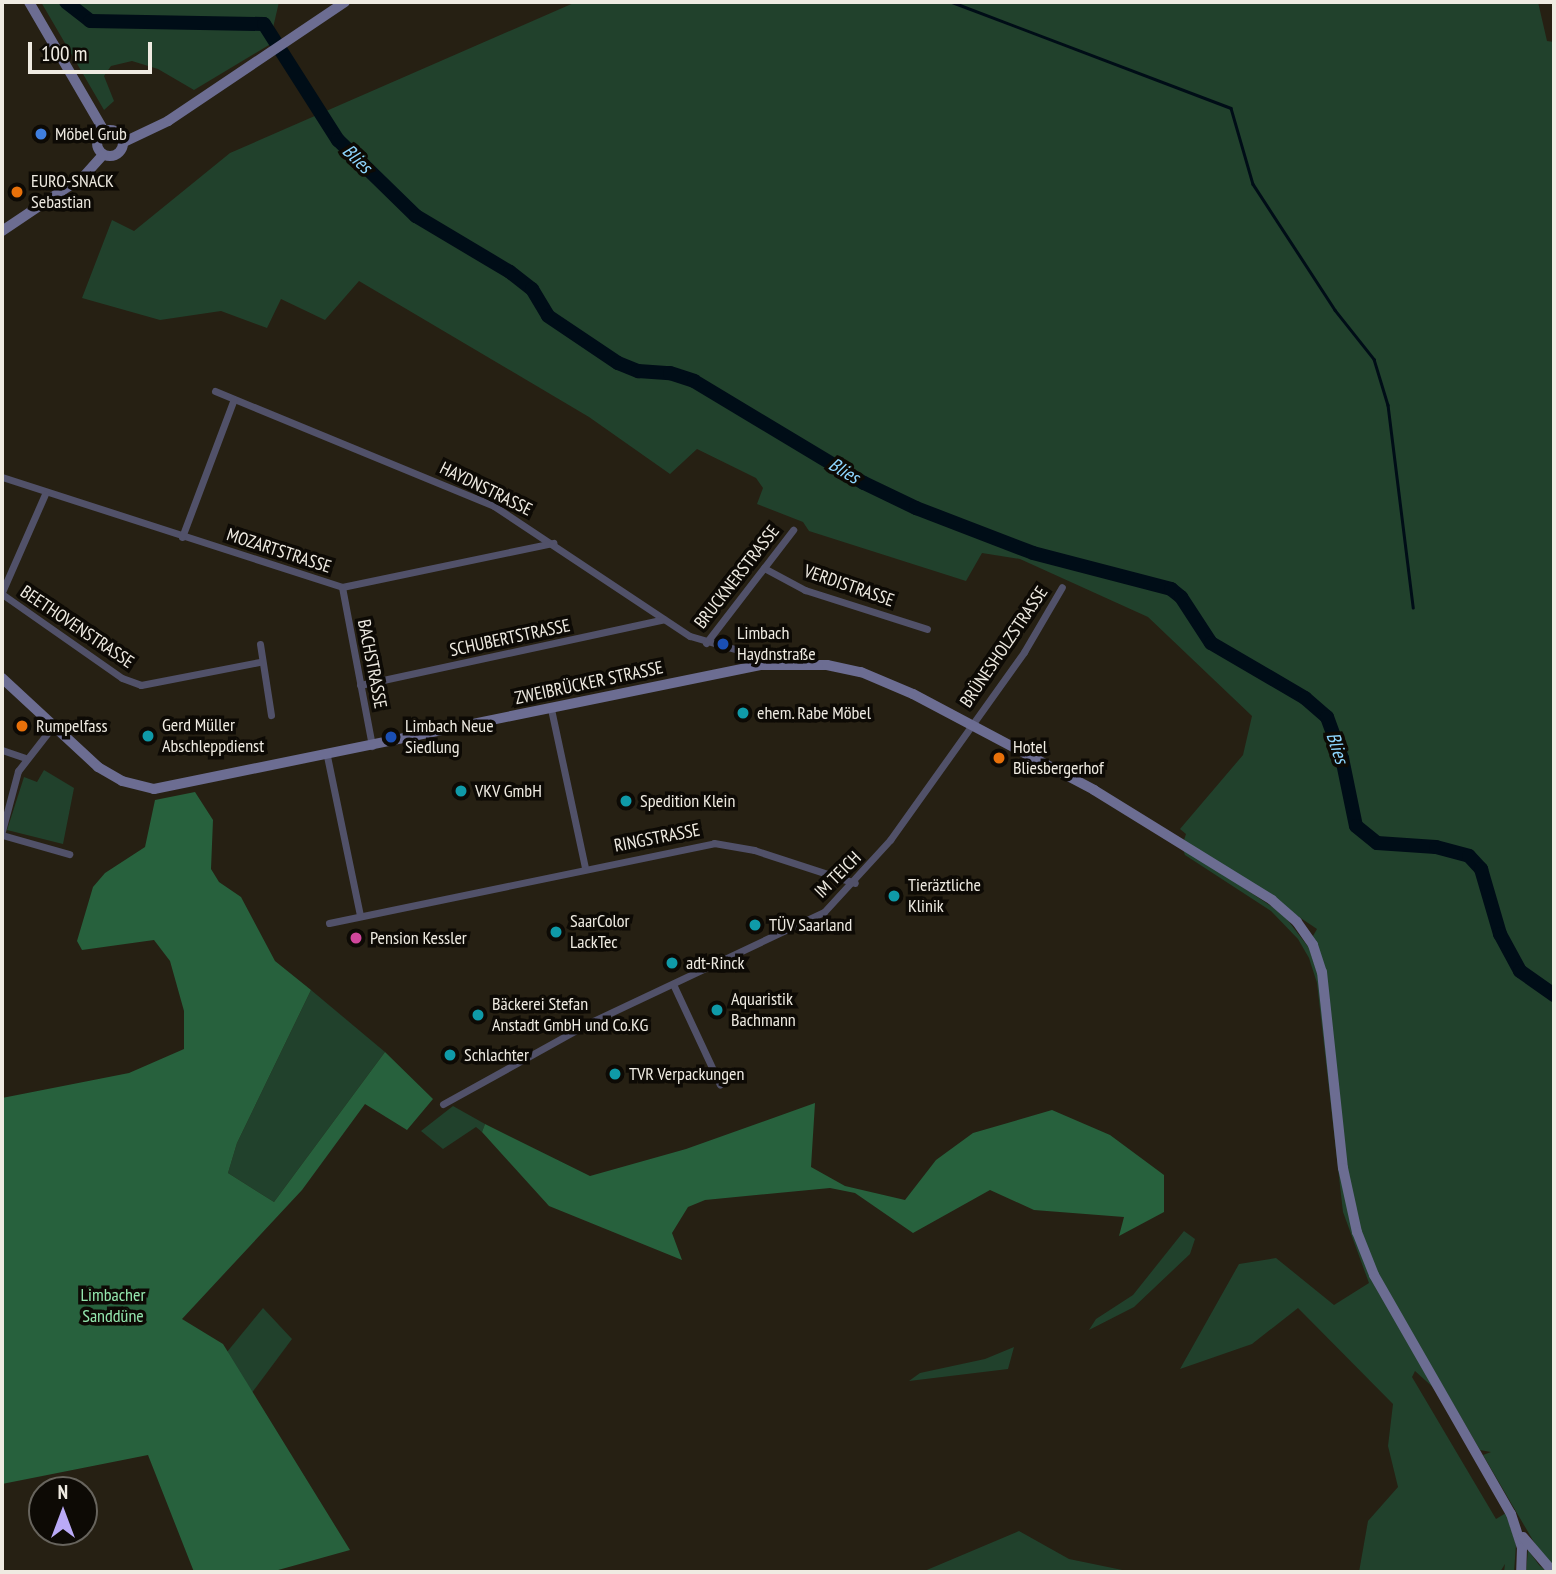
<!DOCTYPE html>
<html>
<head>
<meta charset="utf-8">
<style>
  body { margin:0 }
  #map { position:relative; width:1556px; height:1574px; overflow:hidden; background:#262013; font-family:"PT Sans Narrow",sans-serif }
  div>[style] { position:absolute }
  .green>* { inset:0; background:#21412c }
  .forest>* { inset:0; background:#27613d }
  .stream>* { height:2.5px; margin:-1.25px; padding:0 1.25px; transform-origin:1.25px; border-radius:1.25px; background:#000d17 }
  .river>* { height:14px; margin:-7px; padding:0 7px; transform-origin:7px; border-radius:7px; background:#000d17 }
  .street>* { height:7px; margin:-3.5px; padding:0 3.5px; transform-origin:3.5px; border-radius:3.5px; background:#515169 }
  .secondary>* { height:10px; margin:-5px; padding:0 5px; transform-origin:5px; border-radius:5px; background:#6c6d92 }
  .secondary>.ring { margin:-5px; padding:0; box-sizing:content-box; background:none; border:10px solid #6c6d92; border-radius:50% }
  .dots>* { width:19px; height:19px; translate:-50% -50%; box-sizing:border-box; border:4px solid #0d0a05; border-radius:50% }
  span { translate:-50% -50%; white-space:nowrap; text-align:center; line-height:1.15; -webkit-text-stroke:7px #0d0a05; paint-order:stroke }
  .poi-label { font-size:18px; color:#efebe2 }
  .left { translate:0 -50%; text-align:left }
  .street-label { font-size:18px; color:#efebe2 }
  .park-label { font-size:18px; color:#94e7ae }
  .water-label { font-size:19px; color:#8ed6ff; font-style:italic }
  .frame { position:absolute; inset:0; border:4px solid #efebe2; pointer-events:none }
  .north { position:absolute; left:28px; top:1476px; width:70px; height:70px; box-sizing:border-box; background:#0d0a05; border:2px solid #67645d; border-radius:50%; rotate:0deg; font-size:19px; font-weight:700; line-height:28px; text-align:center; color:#efebe2 }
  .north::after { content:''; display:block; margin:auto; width:24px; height:32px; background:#baaaf7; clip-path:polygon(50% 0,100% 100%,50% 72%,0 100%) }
  .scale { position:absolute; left:28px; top:42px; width:124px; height:32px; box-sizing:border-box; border:4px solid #efebe2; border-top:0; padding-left:9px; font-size:21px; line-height:24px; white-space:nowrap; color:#efebe2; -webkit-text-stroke:5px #0d0a05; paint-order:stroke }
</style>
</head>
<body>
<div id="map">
  <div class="green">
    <div style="clip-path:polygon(41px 2px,279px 2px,269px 45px,194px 90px,158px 69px,132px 61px,111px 66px,104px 76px,114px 101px,104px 110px)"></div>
    <div style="clip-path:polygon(576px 2px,1538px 2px,1547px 41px,1554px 42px,1554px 1567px,1538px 1549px,1483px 1455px,1491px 1452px,1480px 1450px,1376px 1271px,1354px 1210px,1313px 936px,1317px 929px,1184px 840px,1186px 834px,1180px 829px,1243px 755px,1252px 716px,1148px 617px,1020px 559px,982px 553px,966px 581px,809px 531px,803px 522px,757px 504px,763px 488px,756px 478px,697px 449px,670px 474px,589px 417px,359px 281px,325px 320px,281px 299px,267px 328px,221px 311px,160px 320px,82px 298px,112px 220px,134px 231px,230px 153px)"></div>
    <div style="clip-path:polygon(44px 770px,74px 788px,63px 844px,7px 830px,24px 777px,37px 782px)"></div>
    <div style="clip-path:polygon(1182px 847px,1283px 914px,1309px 948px,1320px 982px,1349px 1218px,1436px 1390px,1415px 1371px,1412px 1377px,1496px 1519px,1506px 1513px,1516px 1545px,1514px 1572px,1504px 1572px,1505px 1564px,1500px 1572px,1359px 1572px,1368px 1521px,1398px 1487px,1388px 1446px,1393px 1404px,1298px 1308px,1252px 1344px,1180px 1369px,1239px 1264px,1276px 1258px,1334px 1305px,1369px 1283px,1343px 1212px,1317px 983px,1309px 958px,1298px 939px,1271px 911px,1185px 855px)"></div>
    <div style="clip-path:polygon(311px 990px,385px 1052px,274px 1202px,228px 1173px,237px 1143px)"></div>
    <div style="clip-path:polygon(453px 1106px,485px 1124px,482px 1132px,476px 1127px,443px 1149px,421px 1131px)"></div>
    <div style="clip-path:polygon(1184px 1231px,1195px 1239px,1190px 1254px,1134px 1307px,1089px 1330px,1096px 1319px,1133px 1295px)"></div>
    <div style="clip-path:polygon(263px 1308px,292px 1339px,251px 1394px,227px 1352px)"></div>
    <div style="clip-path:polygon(1014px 1347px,1008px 1369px,909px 1381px,920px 1373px,985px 1359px)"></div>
    <div style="clip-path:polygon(1019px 1531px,1069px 1559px,1132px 1572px,922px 1572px)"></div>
    <div style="clip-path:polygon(1528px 1550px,1539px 1565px,1547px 1572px,1526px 1572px)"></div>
  </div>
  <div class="forest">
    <div style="clip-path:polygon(195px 792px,213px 820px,211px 869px,219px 882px,241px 897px,275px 961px,311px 990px,237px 1143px,228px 1173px,274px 1202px,385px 1052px,433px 1099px,407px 1130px,365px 1104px,302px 1190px,182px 1319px,223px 1344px,350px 1550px,271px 1572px,194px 1572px,148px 1455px,2px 1484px,2px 1098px,129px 1073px,184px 1049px,184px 1011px,170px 961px,154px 940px,82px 950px,77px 941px,93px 887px,105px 873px,145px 847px,155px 800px)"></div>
    <div style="clip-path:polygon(815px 1103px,811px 1167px,845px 1186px,905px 1200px,936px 1160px,973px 1133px,1052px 1110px,1110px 1135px,1164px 1175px,1164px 1212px,1119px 1236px,1124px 1217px,1034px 1210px,990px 1190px,913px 1233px,855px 1193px,830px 1188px,705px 1200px,688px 1207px,672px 1233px,682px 1260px,549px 1206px,482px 1132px,485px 1124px,590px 1176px,686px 1149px)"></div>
  </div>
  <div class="stream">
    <div style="left:952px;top:2px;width:298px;rotate:20.8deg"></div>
    <div style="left:1231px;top:108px;width:79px;rotate:73.9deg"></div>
    <div style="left:1253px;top:184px;width:150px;rotate:56.9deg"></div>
    <div style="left:1335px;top:310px;width:63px;rotate:51.5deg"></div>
    <div style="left:1374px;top:359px;width:48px;rotate:73.1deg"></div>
    <div style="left:1388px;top:405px;width:204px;rotate:82.9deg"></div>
  </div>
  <div class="river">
    <div style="left:66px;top:2px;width:31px;rotate:38deg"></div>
    <div style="left:90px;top:21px;width:174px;rotate:1deg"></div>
    <div style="left:264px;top:24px;width:138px;rotate:57.5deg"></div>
    <div style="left:338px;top:140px;width:109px;rotate:44.3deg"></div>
    <div style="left:416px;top:216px;width:109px;rotate:30.8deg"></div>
    <div style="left:510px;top:272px;width:28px;rotate:38deg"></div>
    <div style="left:532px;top:289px;width:31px;rotate:59deg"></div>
    <div style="left:548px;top:316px;width:84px;rotate:33.9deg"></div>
    <div style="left:618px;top:363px;width:22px;rotate:22deg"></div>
    <div style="left:638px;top:371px;width:32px;rotate:4deg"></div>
    <div style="left:670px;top:373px;width:25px;rotate:18deg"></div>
    <div style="left:694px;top:381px;width:198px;rotate:31deg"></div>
    <div style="left:864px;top:483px;width:58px;rotate:25.7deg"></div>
    <div style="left:916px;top:508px;width:125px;rotate:21deg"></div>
    <div style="left:1033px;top:553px;width:143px;rotate:14.6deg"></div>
    <div style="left:1171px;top:589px;width:13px;rotate:39deg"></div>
    <div style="left:1181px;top:597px;width:55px;rotate:56.9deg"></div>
    <div style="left:1211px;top:643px;width:109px;rotate:30.3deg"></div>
    <div style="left:1305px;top:698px;width:29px;rotate:41deg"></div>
    <div style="left:1327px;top:717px;width:44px;rotate:69.9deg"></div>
    <div style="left:1342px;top:758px;width:69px;rotate:78.4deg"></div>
    <div style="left:1356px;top:826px;width:27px;rotate:39deg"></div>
    <div style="left:1377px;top:843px;width:59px;rotate:3.9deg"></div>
    <div style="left:1436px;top:847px;width:34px;rotate:15deg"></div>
    <div style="left:1469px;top:856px;width:18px;rotate:47deg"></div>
    <div style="left:1481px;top:869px;width:68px;rotate:73.7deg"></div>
    <div style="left:1500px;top:934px;width:42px;rotate:61.6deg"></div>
    <div style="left:1520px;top:971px;width:42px;rotate:35.2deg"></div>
  </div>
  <div class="street">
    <div style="left:215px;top:391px;width:302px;rotate:22.4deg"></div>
    <div style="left:494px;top:506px;width:235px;rotate:33.6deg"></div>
    <div style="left:690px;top:636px;width:57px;rotate:16.2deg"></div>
    <div style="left:745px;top:652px;width:21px;rotate:39deg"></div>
    <div style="left:2px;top:477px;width:357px;rotate:17.9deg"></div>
    <div style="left:342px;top:587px;width:216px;rotate:-11.8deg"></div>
    <div style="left:182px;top:537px;width:147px;rotate:-69.4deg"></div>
    <div style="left:764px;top:568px;width:47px;rotate:28.2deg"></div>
    <div style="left:805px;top:590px;width:128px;rotate:17.7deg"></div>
    <div style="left:342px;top:587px;width:162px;rotate:79.3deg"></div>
    <div style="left:2px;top:592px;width:107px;rotate:-66.3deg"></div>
    <div style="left:2px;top:594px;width:146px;rotate:35deg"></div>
    <div style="left:122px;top:678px;width:20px;rotate:20deg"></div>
    <div style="left:141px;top:685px;width:120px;rotate:-11deg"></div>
    <div style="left:706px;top:643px;width:143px;rotate:-52.4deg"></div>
    <div style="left:260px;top:644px;width:72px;rotate:81.2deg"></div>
    <div style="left:360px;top:685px;width:311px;rotate:-12.2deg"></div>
    <div style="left:551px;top:709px;width:163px;rotate:77.9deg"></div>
    <div style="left:2px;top:750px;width:24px;rotate:19deg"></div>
    <div style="left:327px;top:756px;width:163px;rotate:78.3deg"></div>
    <div style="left:2px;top:831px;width:62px;rotate:-75.1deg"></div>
    <div style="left:18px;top:771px;width:57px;rotate:-52.1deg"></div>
    <div style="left:2px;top:835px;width:70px;rotate:15.8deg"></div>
    <div style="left:329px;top:923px;width:393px;rotate:-11.7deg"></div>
    <div style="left:714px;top:843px;width:41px;rotate:9.9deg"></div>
    <div style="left:754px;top:850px;width:106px;rotate:18.1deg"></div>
    <div style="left:673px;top:984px;width:111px;rotate:65deg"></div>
    <div style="left:443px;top:1104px;width:167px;rotate:-29deg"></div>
    <div style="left:589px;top:1023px;width:260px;rotate:-25.3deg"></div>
    <div style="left:824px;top:912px;width:98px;rotate:-47.5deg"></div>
    <div style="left:890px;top:840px;width:231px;rotate:-54.5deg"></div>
    <div style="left:1024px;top:652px;width:75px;rotate:-59.7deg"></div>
  </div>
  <div class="secondary">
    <div style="left:29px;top:2px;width:149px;rotate:59.8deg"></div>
    <div class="ring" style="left:97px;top:130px;width:16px;height:16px"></div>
    <div style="left:124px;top:142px;width:49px;rotate:-25.5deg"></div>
    <div style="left:168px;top:121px;width:213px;rotate:-33.9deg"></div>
    <div style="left:2px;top:231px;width:99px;rotate:-33.9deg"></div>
    <div style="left:84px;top:176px;width:28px;rotate:-48deg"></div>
    <div style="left:2px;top:678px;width:131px;rotate:42.8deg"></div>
    <div style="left:98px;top:767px;width:28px;rotate:30deg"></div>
    <div style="left:122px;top:781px;width:33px;rotate:14deg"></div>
    <div style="left:154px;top:789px;width:620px;rotate:-11.55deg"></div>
    <div style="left:761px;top:665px;width:66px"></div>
    <div style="left:827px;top:665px;width:35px;rotate:12deg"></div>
    <div style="left:861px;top:672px;width:56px;rotate:22.9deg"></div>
    <div style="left:913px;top:694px;width:205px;rotate:27.9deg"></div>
    <div style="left:1094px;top:790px;width:209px;rotate:31.7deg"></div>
    <div style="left:1272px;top:900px;width:33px;rotate:41deg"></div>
    <div style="left:1297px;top:922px;width:28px;rotate:55deg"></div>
    <div style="left:1313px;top:945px;width:28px;rotate:72deg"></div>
    <div style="left:1322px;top:972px;width:197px;rotate:83.9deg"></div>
    <div style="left:1343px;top:1168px;width:66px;rotate:77.7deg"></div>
    <div style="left:1357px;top:1232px;width:46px;rotate:68.4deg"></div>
    <div style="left:1374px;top:1275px;width:275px;rotate:60.2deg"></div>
    <div style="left:1511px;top:1514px;width:36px;rotate:72deg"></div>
    <div style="left:1522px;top:1548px;width:24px;rotate:92deg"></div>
    <div style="left:1523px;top:1537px;width:46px;rotate:49.4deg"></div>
  </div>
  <div class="dots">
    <div style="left:41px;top:134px;background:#3f7fe0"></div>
    <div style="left:17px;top:192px;background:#e8710a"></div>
    <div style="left:723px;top:644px;background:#1a4fb4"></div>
    <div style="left:743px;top:713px;background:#0f9aa8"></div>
    <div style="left:22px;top:726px;background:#e8710a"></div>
    <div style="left:148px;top:736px;background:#0f9aa8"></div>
    <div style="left:391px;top:737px;background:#1a4fb4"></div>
    <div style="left:999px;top:758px;background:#e8710a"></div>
    <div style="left:461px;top:791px;background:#0f9aa8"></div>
    <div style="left:626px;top:801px;background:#0f9aa8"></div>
    <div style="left:894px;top:896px;background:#0f9aa8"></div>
    <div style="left:755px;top:925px;background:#0f9aa8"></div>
    <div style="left:556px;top:932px;background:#0f9aa8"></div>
    <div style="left:356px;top:938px;background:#d1479c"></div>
    <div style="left:672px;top:963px;background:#0f9aa8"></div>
    <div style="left:717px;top:1010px;background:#0f9aa8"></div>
    <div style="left:478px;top:1015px;background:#0f9aa8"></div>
    <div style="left:450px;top:1055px;background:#0f9aa8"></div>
    <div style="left:615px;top:1074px;background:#0f9aa8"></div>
  </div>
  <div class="poi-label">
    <span class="left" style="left:55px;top:134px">Möbel Grub</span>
    <span class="left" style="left:31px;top:192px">EURO-SNACK<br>Sebastian</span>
    <span class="left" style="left:737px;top:644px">Limbach<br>Haydnstraße</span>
    <span class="left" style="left:757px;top:713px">ehem. Rabe Möbel</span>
    <span class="left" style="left:36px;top:726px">Rumpelfass</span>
    <span class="left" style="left:162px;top:736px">Gerd Müller<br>Abschleppdienst</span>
    <span class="left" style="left:405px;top:737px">Limbach Neue<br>Siedlung</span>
    <span class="left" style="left:1013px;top:758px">Hotel<br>Bliesbergerhof</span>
    <span class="left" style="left:475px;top:791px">VKV GmbH</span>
    <span class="left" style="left:640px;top:801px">Spedition Klein</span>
    <span class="left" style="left:908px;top:896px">Tieräztliche<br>Klinik</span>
    <span class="left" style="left:570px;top:932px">SaarColor<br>LackTec</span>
    <span class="left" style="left:769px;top:925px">TÜV Saarland</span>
    <span class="left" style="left:370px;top:938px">Pension Kessler</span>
    <span class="left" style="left:686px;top:963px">adt-Rinck</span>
    <span class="left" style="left:731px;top:1010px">Aquaristik<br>Bachmann</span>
    <span class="left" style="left:492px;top:1015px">Bäckerei Stefan<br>Anstadt GmbH und Co.KG</span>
    <span class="left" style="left:464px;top:1055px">Schlachter</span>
    <span class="left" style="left:629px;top:1074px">TVR Verpackungen</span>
  </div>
  <div class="street-label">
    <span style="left:486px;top:489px;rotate:26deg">HAYDNSTRASSE</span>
    <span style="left:279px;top:551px;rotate:18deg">MOZARTSTRASSE</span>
    <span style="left:737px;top:577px;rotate:-52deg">BRUCKNERSTRASSE</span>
    <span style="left:849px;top:586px;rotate:19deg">VERDISTRASSE</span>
    <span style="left:77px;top:627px;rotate:34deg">BEETHOVENSTRASSE</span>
    <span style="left:510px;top:638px;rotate:-12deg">SCHUBERTSTRASSE</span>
    <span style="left:1004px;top:647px;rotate:-56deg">BRÜNESHOLZSTRASSE</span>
    <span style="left:372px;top:664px;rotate:79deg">BACHSTRASSE</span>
    <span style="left:589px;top:683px;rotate:-12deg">ZWEIBRÜCKER STRASSE</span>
    <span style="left:657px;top:838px;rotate:-11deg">RINGSTRASSE</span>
    <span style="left:838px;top:875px;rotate:-45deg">IM TEICH</span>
  </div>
  <div class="park-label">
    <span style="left:113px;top:1306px">Limbacher<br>Sanddüne</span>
  </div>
  <div class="water-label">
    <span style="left:357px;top:159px;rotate:44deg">Blies</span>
    <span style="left:844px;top:471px;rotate:31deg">Blies</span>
    <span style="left:1337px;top:748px;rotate:72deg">Blies</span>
  </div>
  <div class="frame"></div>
  <div class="north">N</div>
  <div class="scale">100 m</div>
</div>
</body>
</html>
